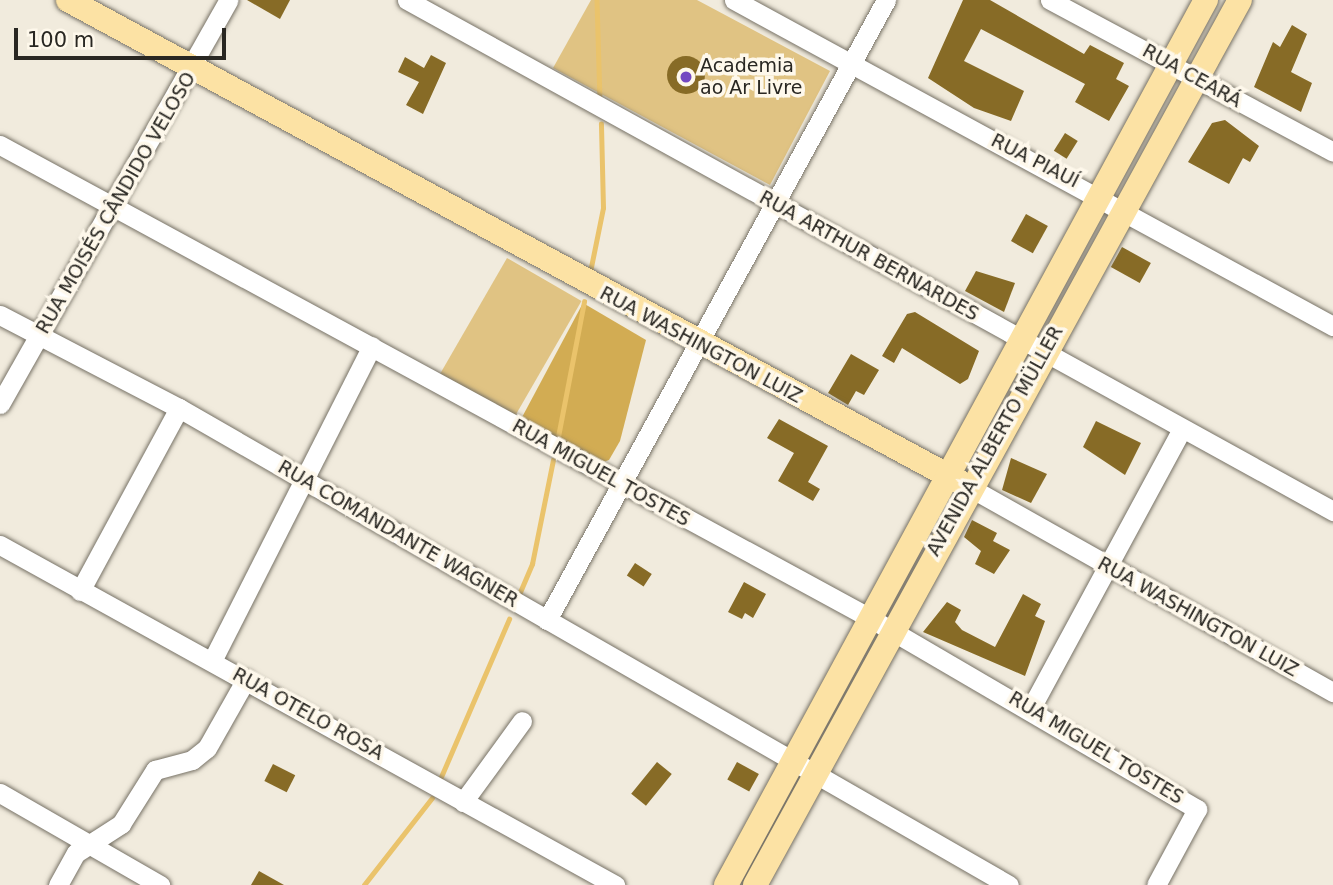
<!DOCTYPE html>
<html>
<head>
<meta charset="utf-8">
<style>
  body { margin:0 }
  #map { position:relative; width:1333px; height:885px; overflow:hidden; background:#f1ebdd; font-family:"DejaVu Sans",sans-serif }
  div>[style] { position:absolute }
  .green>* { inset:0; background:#e0c383; transform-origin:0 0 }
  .forest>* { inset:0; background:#d2ac53 }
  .stream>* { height:4.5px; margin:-2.25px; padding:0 2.25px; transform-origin:2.25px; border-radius:2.25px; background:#eac36b }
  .building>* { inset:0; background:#876b26; transform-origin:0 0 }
  .round { border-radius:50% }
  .roads { filter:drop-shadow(0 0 2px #777266) drop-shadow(0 0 2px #777266) }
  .minor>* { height:19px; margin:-9.5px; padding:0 9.5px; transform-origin:9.5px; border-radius:9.5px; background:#fff }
  .major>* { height:24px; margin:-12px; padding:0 12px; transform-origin:12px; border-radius:12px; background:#fce2a4 }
  .dots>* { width:19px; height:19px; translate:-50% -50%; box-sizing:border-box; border:4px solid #fef8eb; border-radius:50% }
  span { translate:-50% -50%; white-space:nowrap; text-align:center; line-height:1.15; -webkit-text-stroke:7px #fef8eb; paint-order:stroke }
  .poi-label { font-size:19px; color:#292722 }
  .left { translate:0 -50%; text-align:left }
  .street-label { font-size:19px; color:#292722 }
  .scale { position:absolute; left:14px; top:28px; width:212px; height:32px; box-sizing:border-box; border:4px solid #292722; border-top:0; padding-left:9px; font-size:21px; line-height:24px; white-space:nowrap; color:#292722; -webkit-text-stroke:5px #fef8eb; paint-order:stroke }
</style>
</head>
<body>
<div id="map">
  <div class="green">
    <div style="clip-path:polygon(591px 0,697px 0,830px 71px,770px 185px,553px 68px)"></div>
    <div style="left:507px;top:258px;width:86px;height:134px;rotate:30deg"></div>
  </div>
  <div class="forest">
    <div style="clip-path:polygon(583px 303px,646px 340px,620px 441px,609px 460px,598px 464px,520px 421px)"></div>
  </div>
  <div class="stream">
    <div style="left:597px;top:0;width:99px;rotate:88.3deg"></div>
    <div style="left:590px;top:272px;width:65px;rotate:-78.5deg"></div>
    <div style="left:603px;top:208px;width:84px;rotate:-91.4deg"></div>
    <div style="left:557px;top:442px;width:143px;rotate:-79.1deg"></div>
    <div style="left:518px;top:597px;width:36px;rotate:-67deg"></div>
    <div style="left:532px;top:564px;width:106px;rotate:-78.6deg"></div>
    <div style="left:441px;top:777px;width:172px;rotate:-66.7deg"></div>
    <div style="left:364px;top:885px;width:110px;rotate:-52deg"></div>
  </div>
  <div class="building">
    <div style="clip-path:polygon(247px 0,290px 0,280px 19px)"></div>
    <div style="clip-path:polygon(963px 0,990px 0,1084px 54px,1090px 45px,1124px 63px,1116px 79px,1129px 86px,1109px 121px,1075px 102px,1085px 84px,981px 29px,964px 61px,1024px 91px,1011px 121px,974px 108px,928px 78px)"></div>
    <div style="clip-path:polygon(1292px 25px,1307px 34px,1291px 72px,1312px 83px,1301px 112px,1254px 87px,1273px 42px,1280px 47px)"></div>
    <div style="clip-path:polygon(431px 55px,446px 63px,423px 114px,406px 105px,419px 82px,398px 72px,405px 57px,424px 68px)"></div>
    <div class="round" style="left:667px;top:56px;width:38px;height:38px"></div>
    <div style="clip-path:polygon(1225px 120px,1259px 146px,1250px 162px,1243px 158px,1229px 184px,1188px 162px,1212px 123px)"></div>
    <div style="left:1065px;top:133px;width:15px;height:21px;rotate:32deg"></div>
    <div style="left:1026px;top:214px;width:25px;height:31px;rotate:29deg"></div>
    <div style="left:1122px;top:247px;width:33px;height:23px;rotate:29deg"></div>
    <div style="clip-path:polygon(976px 271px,1015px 283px,1004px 312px,965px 291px)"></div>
    <div style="clip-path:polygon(915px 312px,979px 351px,968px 379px,960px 384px,902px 348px,894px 363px,882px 356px,907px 314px)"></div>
    <div style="clip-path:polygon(851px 354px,879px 370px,864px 395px,856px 391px,848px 405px,828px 393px)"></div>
    <div style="clip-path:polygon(779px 419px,828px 446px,808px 482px,820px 489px,813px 501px,778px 481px,794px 453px,767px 438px)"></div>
    <div style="clip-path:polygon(1096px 421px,1141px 443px,1125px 475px,1083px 447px)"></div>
    <div style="clip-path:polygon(1011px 458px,1047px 474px,1031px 503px,1002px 490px)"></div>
    <div style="clip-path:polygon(972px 520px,997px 533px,993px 541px,1010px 550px,994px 574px,975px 564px,981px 551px,964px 537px)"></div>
    <div style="left:635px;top:563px;width:20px;height:15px;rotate:33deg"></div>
    <div style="clip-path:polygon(744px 582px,766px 594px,753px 618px,745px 613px,742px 619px,728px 612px)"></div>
    <div style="clip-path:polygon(1023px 594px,1041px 604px,1035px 616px,1045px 621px,1025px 676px,923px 632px,947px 602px,961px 610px,955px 622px,962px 630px,995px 647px)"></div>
    <div style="left:657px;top:762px;width:19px;height:41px;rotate:39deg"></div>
    <div style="left:737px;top:762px;width:25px;height:20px;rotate:29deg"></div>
    <div style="left:273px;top:764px;width:25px;height:19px;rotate:27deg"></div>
    <div style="clip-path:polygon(259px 871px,284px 885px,251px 885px)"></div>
  </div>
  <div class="roads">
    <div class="minor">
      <div style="left:407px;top:0;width:1058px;rotate:28.89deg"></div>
      <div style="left:734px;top:0;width:682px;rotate:28.56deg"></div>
      <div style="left:1050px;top:0;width:321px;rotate:28.2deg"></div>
      <div style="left:0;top:145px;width:990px;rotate:28.53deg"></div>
      <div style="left:870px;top:618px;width:379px;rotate:30.3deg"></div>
      <div style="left:1197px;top:809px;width:86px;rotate:118.3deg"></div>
      <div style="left:0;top:315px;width:202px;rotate:27.5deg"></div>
      <div style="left:179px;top:408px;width:957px;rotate:29.89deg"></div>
      <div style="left:0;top:404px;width:464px;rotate:-60.5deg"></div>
      <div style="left:969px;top:487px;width:418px;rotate:29.4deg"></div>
      <div style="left:0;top:545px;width:703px;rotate:28.94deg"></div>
      <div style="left:80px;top:591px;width:208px;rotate:-61.6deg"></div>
      <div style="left:547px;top:620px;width:707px;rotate:-61.33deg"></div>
      <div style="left:212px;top:661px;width:353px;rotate:-63.1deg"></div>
      <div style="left:1031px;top:708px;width:317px;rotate:-61.6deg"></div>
      <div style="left:0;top:793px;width:185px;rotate:29.9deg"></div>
      <div style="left:463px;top:802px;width:100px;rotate:-53.9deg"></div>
      <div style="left:58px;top:885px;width:37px;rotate:-61deg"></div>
      <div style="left:76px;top:853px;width:54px;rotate:-32.8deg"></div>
      <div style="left:121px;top:824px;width:64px;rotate:-57.8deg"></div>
      <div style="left:155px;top:770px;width:38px;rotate:-15deg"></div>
      <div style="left:192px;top:760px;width:19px;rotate:-39deg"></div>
      <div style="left:207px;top:748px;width:79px;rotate:-60.5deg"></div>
    </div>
    <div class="major">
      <div style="left:68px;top:0;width:1024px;rotate:28.39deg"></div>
      <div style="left:726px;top:885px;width:1007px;rotate:-61.53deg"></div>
      <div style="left:755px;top:885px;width:1009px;rotate:-61.28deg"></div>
    </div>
  </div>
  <div class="dots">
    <div style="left:686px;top:77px;background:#7448c1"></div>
  </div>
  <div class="poi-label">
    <span class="left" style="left:700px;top:77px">Academia<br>ao Ar Livre</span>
  </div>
  <div class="street-label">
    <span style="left:1192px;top:76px;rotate:29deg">RUA CEARÁ</span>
    <span style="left:1035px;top:161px;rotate:27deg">RUA PIAUÍ</span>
    <span style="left:116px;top:203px;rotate:-60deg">RUA MOISÉS CÂNDIDO VELOSO</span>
    <span style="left:869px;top:256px;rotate:29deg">RUA ARTHUR BERNARDES</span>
    <span style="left:701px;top:345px;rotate:28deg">RUA WASHINGTON LUIZ</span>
    <span style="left:995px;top:441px;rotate:-61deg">AVENIDA ALBERTO MÜLLER</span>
    <span style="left:601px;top:473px;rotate:29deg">RUA MIGUEL TOSTES</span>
    <span style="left:398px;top:534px;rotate:30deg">RUA COMANDANTE WAGNER</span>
    <span style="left:1198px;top:617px;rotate:29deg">RUA WASHINGTON LUIZ</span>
    <span style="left:308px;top:714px;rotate:29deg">RUA OTELO ROSA</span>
    <span style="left:1096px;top:748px;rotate:31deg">RUA MIGUEL TOSTES</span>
  </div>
  <div class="scale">100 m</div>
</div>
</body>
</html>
